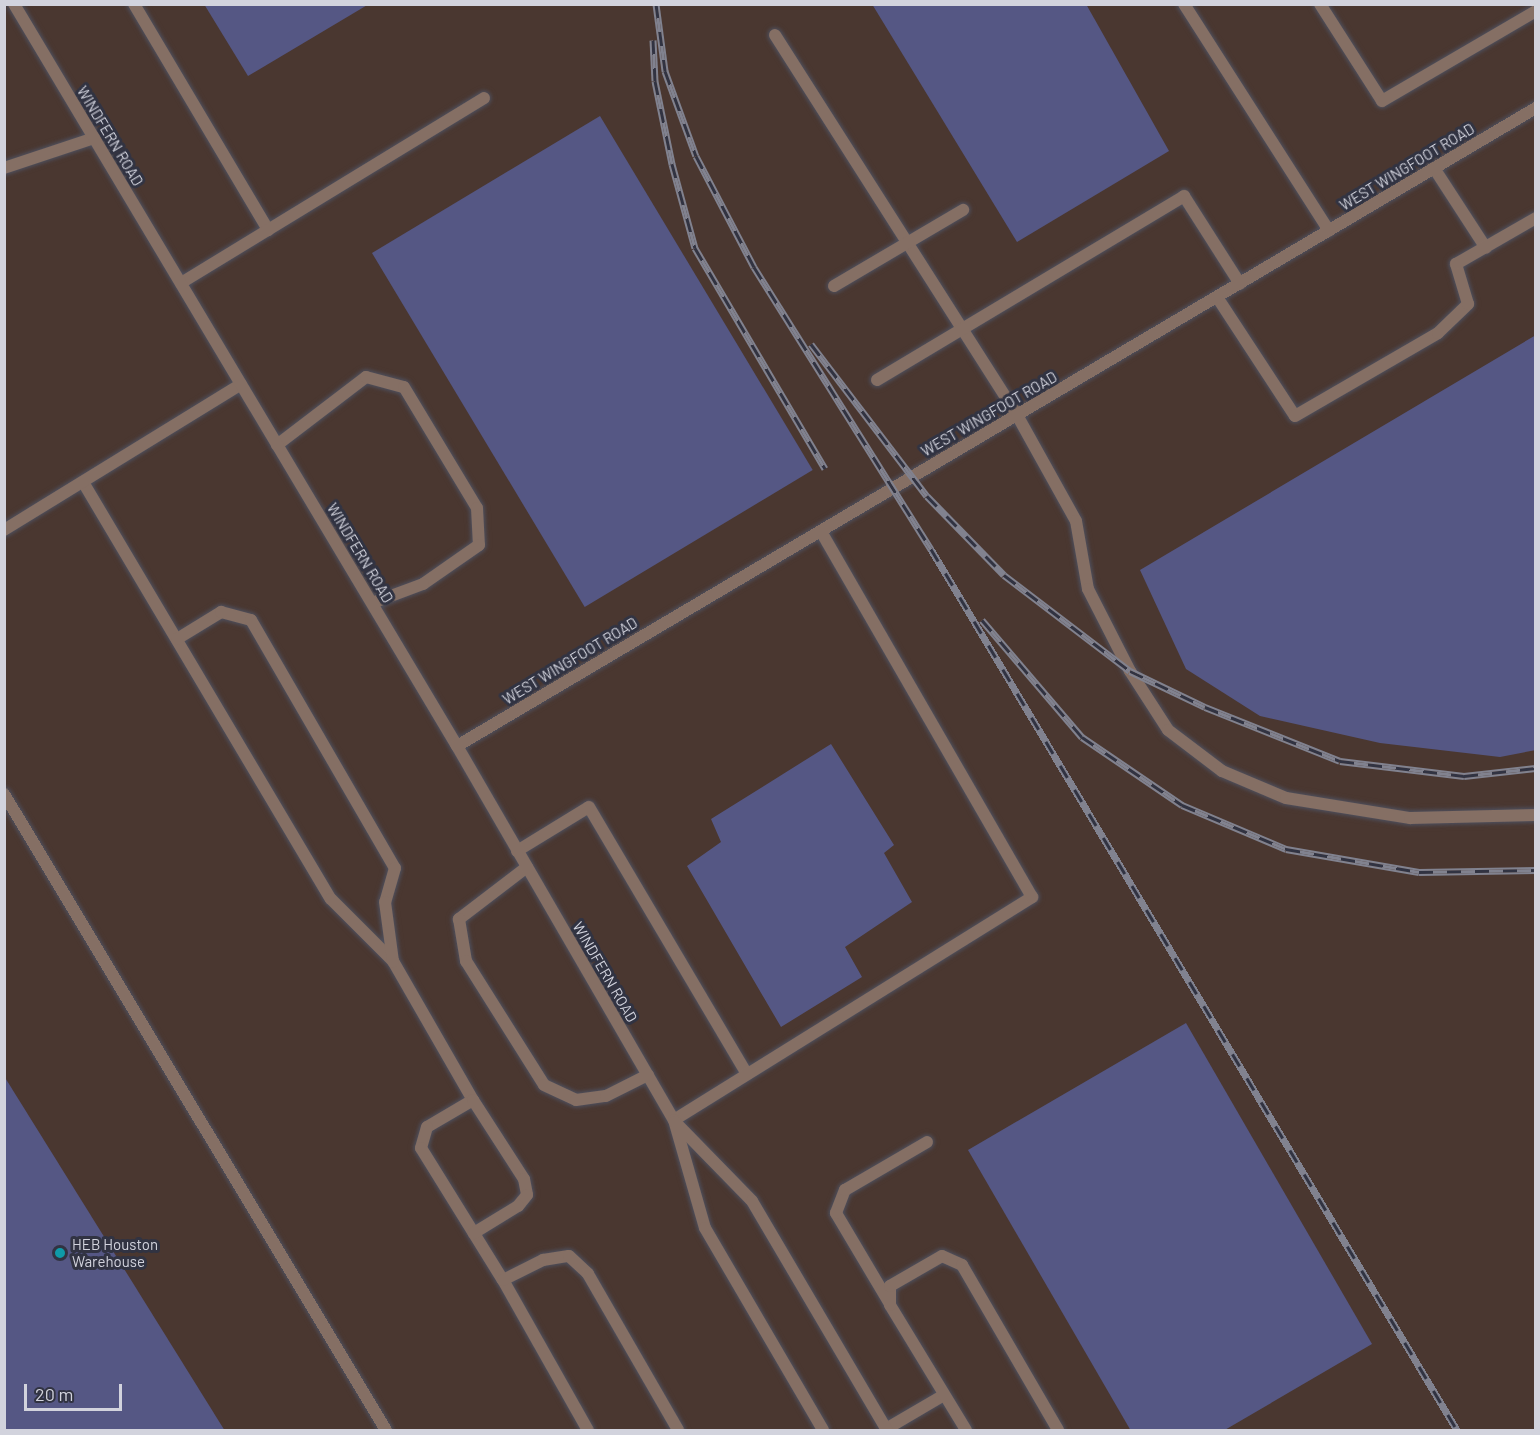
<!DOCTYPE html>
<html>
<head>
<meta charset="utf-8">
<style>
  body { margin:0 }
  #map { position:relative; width:1540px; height:1435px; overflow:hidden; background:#313342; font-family:Barlow,sans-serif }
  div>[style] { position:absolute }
  .industrial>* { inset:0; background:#4a3730; transform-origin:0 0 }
  .building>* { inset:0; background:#555784; transform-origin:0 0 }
  .roads { filter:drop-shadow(0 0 2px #4e505e) drop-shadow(0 0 2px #4e505e) }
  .service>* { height:12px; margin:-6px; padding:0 6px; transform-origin:6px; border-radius:6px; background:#856f64 }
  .tertiary>* { height:12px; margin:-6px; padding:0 6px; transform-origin:6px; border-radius:6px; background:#856f64 }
  .rail>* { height:7px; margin-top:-3.5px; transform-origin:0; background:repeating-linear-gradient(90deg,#313342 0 14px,#81828f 0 28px); box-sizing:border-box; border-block:2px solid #81828f }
  .dots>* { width:16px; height:16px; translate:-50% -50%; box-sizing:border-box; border:3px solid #313342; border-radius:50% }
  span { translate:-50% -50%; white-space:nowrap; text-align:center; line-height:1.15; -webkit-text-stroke:6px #313342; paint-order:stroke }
  .street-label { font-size:15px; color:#d2d3dd }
  .poi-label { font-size:15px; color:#d2d3dd }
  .left { translate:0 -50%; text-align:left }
  .frame { position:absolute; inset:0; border:6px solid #d2d3dd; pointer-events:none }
  .scale { position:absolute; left:24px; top:1384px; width:98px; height:27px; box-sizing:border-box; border:3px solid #d2d3dd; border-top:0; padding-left:8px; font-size:18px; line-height:21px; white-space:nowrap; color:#d2d3dd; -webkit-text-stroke:4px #313342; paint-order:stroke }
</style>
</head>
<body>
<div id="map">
  <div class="industrial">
    <div style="left:5px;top:5px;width:1530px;height:1425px"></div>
  </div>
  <div class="building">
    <div style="clip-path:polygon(204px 4px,369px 4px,248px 76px)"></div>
    <div style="clip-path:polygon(872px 4px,1086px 4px,1169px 151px,1017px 242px)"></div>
    <div style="left:600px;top:116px;width:413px;height:266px;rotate:59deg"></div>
    <div style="clip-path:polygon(1536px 335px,1536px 750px,1500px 757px,1380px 743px,1260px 716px,1186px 669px,1140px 570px)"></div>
    <div style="clip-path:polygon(831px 744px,894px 845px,884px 853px,912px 902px,845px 947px,862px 977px,781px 1027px,687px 866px,721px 842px,711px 819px)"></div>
    <div style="clip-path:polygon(1186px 1023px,1372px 1344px,1223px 1431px,1131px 1431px,968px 1150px)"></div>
    <div style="clip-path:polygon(4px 1076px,225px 1431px,4px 1431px)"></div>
  </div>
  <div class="roads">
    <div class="service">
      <div style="left:134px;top:4px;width:263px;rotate:59.3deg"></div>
      <div style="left:1184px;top:4px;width:269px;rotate:57.4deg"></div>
      <div style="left:1320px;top:4px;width:115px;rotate:57.4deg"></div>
      <div style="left:1382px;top:101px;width:178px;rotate:-30.3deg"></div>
      <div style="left:775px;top:35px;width:451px;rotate:57.5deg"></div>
      <div style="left:1017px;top:415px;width:121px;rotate:60.9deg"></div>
      <div style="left:1076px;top:521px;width:69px;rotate:80deg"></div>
      <div style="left:1088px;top:589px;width:92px;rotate:62.9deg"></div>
      <div style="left:1130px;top:671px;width:70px;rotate:57.2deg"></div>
      <div style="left:1168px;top:730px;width:68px;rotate:37.2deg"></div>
      <div style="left:1222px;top:771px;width:69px;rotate:22.9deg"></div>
      <div style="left:1286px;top:798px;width:126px;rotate:9.2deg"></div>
      <div style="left:1410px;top:818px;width:126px;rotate:-1.4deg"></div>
      <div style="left:4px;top:168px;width:95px;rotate:-18.4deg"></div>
      <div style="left:1434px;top:168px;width:95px;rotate:57deg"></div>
      <div style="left:181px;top:283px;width:355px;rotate:-31.4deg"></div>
      <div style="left:834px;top:286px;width:150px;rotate:-30.5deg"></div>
      <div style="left:1217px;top:297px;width:142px;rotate:56.8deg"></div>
      <div style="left:1295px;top:416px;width:165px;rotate:-30.1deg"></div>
      <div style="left:1438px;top:333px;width:42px;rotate:-44deg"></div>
      <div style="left:1468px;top:304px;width:42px;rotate:-106.7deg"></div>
      <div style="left:1456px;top:264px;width:92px;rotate:-29.9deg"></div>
      <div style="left:877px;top:380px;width:358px;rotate:-30.9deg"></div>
      <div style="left:1184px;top:196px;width:104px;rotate:57.5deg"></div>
      <div style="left:277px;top:445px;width:112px;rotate:-37.4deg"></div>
      <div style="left:366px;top:377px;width:39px;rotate:15deg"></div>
      <div style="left:404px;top:387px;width:141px;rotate:58.9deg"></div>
      <div style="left:477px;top:508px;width:37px;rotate:87deg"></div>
      <div style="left:479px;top:545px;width:68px;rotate:145.1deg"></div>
      <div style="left:423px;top:584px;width:54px;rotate:159.6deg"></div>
      <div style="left:83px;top:482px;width:485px;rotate:59.3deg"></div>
      <div style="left:331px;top:899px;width:88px;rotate:45deg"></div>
      <div style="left:393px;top:961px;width:160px;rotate:60.1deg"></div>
      <div style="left:473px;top:1100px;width:53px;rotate:149.6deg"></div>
      <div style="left:427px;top:1127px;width:22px;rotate:106deg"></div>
      <div style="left:421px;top:1148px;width:155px;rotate:58.2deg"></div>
      <div style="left:503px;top:1280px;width:172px;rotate:60.5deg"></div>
      <div style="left:4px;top:530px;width:278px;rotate:-31.6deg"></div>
      <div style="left:177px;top:639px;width:52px;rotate:-31.5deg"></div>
      <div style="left:221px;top:612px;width:31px;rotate:15deg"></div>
      <div style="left:251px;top:620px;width:287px;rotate:59.9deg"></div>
      <div style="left:395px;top:868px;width:35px;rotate:106deg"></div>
      <div style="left:385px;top:902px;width:60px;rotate:82.3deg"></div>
      <div style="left:4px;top:794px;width:742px;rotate:59.01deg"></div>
      <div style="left:517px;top:851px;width:84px;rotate:-31.4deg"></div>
      <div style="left:589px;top:807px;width:310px;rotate:59.4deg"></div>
      <div style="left:527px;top:867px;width:86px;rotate:142.6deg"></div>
      <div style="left:459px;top:919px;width:43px;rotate:80.5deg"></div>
      <div style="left:466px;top:961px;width:146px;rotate:57.8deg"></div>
      <div style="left:544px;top:1085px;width:35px;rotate:25deg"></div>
      <div style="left:576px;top:1100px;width:30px;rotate:-8deg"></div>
      <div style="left:606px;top:1096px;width:47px;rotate:-26.6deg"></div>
      <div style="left:473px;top:1100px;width:94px;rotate:57.2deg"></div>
      <div style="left:524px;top:1179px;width:16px;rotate:79deg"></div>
      <div style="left:527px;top:1195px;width:14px;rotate:129deg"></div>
      <div style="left:518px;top:1206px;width:52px;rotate:148.5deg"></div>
      <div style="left:674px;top:1120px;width:422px;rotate:-31.9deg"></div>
      <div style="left:1032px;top:897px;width:422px;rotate:-120deg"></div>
      <div style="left:503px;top:1280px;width:45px;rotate:-26.6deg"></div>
      <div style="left:543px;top:1260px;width:26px;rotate:-9deg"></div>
      <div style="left:569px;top:1256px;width:26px;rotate:43deg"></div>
      <div style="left:588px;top:1274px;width:180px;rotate:60deg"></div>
      <div style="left:890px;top:1304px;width:106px;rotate:-120.7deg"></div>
      <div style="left:836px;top:1213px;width:25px;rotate:-69deg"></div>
      <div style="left:845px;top:1190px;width:95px;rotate:-30.3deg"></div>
      <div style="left:886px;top:1429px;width:67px;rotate:-30.4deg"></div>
      <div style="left:966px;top:1430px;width:146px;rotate:-121.3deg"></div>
      <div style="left:890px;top:1305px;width:19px;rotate:-90deg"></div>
      <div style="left:890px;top:1286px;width:60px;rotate:-30deg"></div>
      <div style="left:942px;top:1256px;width:22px;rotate:24deg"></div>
      <div style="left:962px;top:1265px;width:191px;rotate:59.8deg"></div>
    </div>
    <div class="tertiary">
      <div style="left:14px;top:4px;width:864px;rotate:59.16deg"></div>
      <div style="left:457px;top:746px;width:432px;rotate:59.9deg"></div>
      <div style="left:674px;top:1120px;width:112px;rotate:74deg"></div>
      <div style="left:705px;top:1228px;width:234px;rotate:59.7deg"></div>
      <div style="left:457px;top:746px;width:1254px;rotate:-30.6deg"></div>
      <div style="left:675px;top:1122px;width:110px;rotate:45.7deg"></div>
      <div style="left:752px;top:1201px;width:266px;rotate:59.5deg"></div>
    </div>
  </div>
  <div class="rail">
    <div style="left:656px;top:4px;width:68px;rotate:82.3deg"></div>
    <div style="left:665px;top:71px;width:90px;rotate:70deg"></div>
    <div style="left:696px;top:156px;width:125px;rotate:62.4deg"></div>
    <div style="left:754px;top:267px;width:333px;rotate:57.9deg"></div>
    <div style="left:931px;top:549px;width:1026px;rotate:59.16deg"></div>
    <div style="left:653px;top:40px;width:41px;rotate:87.2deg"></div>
    <div style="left:655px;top:81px;width:85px;rotate:78.4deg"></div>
    <div style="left:672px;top:164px;width:87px;rotate:74.7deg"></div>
    <div style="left:695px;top:248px;width:256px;rotate:59.5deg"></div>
    <div style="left:811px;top:344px;width:191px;rotate:52.7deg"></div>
    <div style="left:927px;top:496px;width:110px;rotate:45.7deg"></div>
    <div style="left:1004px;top:575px;width:158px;rotate:37.3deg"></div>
    <div style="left:1130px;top:671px;width:83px;rotate:25.6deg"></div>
    <div style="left:1205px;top:707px;width:145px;rotate:21.8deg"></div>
    <div style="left:1340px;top:761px;width:125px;rotate:6.9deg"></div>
    <div style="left:1464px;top:776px;width:72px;rotate:-6.3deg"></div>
    <div style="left:982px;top:620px;width:154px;rotate:49.5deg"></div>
    <div style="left:1082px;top:737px;width:121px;rotate:34.2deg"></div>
    <div style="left:1182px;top:805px;width:113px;rotate:22.9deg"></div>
    <div style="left:1286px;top:849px;width:135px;rotate:9.8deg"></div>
    <div style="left:1419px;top:872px;width:117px;rotate:-1deg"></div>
  </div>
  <div class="dots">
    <div style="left:60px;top:1253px;background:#0f9aa8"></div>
  </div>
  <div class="street-label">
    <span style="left:110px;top:136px;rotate:59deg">WINDFERN ROAD</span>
    <span style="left:1407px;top:167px;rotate:-31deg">WEST WINGFOOT ROAD</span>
    <span style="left:989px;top:414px;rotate:-30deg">WEST WINGFOOT ROAD</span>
    <span style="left:360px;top:553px;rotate:59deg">WINDFERN ROAD</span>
    <span style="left:570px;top:661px;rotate:-31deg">WEST WINGFOOT ROAD</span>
    <span style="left:605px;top:972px;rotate:60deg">WINDFERN ROAD</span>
  </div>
  <div class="poi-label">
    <span class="left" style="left:72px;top:1253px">HEB Houston<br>Warehouse</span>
  </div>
  <div class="frame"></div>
  <div class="scale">20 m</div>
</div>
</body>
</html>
